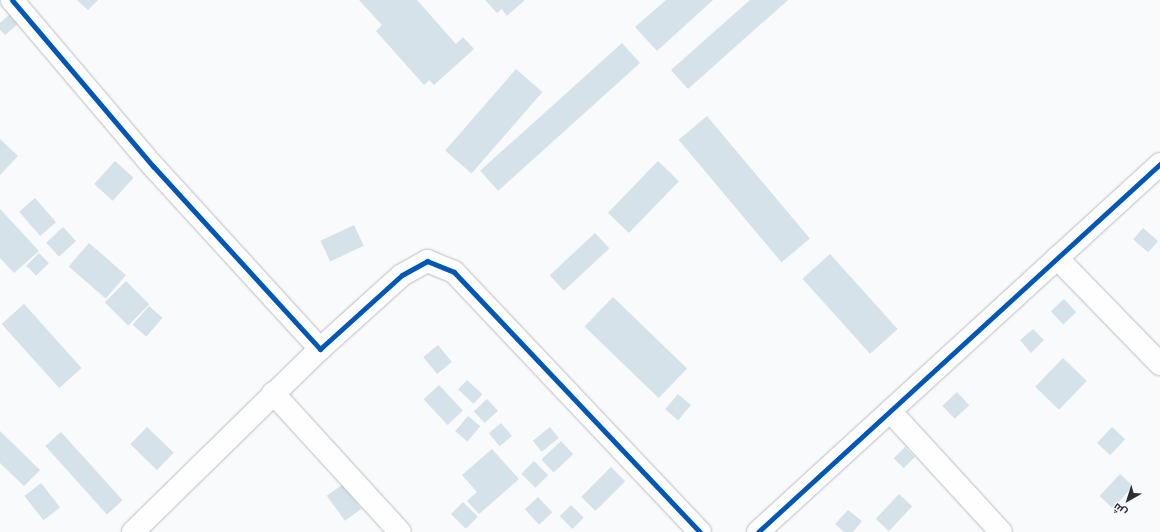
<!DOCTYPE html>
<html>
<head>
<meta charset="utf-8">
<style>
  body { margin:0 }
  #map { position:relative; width:1160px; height:532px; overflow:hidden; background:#f8fafc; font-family:Roboto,Cairo,sans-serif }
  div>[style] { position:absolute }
  .building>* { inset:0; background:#d5e2e9; transform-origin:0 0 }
  .roads { filter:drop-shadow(0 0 1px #bcbec0) drop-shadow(0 0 1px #bcbec0) }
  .minor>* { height:22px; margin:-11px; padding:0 11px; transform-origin:11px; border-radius:11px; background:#fefeff }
  .cycleway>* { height:5px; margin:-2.5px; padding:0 2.5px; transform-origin:2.5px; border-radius:2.5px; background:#0057b8 }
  span { translate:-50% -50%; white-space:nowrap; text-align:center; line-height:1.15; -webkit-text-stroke:3px #f6f9fe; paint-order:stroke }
  .north { position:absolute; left:1108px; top:480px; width:40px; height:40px; -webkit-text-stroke:3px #f6f9fe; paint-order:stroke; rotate:219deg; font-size:11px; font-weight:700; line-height:16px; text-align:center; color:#2e2f31 }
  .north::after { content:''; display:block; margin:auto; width:14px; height:18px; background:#2e2f31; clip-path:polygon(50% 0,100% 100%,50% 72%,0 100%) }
</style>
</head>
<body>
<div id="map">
  <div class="building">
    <div style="clip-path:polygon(77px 0,98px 0,88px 10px)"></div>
    <div style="clip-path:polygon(359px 0,417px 0,456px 44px,463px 37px,474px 49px,434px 85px,429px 80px,424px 85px,376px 31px,382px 25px)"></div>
    <div style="clip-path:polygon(485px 0,525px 0,507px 16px,502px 9px,497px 13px)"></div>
    <div style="clip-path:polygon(666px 0,713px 0,657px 51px,635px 27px)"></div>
    <div style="clip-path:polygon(750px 0,788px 0,688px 89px,671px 70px)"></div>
    <div style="clip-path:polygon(11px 13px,19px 23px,5px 35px,0 30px,0 23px)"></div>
    <div style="left:622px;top:43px;width:27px;height:191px;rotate:48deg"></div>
    <div style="left:516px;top:69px;width:35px;height:108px;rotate:41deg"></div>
    <div style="left:707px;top:116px;width:160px;height:37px;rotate:50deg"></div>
    <div style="clip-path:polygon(0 139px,18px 156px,0 175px)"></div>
    <div style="left:115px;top:161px;width:25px;height:31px;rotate:42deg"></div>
    <div style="left:658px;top:161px;width:29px;height:72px;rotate:44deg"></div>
    <div style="left:35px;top:198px;width:32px;height:21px;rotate:49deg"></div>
    <div style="clip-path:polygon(0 209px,39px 251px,14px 273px,0 258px)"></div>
    <div style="left:354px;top:225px;width:23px;height:37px;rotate:65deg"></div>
    <div style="left:63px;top:227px;width:19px;height:23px;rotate:47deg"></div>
    <div style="left:1143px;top:228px;width:20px;height:15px;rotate:41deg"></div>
    <div style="left:595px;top:233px;width:21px;height:62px;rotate:47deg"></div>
    <div style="left:89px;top:243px;width:49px;height:31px;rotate:41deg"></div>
    <div style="left:39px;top:253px;width:14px;height:18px;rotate:45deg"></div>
    <div style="left:830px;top:254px;width:101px;height:37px;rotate:48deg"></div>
    <div style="left:126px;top:281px;width:33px;height:30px;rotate:45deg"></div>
    <div style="left:613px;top:297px;width:103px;height:41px;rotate:44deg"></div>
    <div style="left:1064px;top:299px;width:18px;height:18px;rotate:47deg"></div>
    <div style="left:24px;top:304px;width:86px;height:30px;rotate:48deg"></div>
    <div style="left:149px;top:306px;width:18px;height:25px;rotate:41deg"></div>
    <div style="clip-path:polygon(1033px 329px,1044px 340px,1031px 353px,1020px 340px)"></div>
    <div style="left:438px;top:345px;width:22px;height:19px;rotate:51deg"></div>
    <div style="left:1063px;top:358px;width:33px;height:40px;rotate:44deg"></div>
    <div style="left:467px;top:380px;width:21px;height:13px;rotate:43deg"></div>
    <div style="left:439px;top:385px;width:35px;height:21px;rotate:47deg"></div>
    <div style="left:957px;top:392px;width:18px;height:20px;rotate:47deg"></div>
    <div style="left:678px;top:394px;width:17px;height:20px;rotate:40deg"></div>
    <div style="left:487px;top:399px;width:16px;height:18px;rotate:47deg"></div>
    <div style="left:468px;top:416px;width:16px;height:20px;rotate:40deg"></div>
    <div style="left:501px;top:423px;width:17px;height:16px;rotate:50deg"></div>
    <div style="left:147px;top:427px;width:37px;height:24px;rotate:44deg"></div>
    <div style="left:550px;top:427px;width:14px;height:22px;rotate:51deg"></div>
    <div style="left:1112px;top:427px;width:18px;height:22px;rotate:43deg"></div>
    <div style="clip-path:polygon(0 431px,40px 470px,24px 486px,0 463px)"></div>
    <div style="left:61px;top:432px;width:92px;height:21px;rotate:48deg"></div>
    <div style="left:561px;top:441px;width:18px;height:27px;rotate:47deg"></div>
    <div style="left:905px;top:447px;width:14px;height:16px;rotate:45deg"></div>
    <div style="clip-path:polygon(492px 449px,519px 479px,479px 514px,467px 501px,477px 492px,462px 475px)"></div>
    <div style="left:534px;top:461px;width:20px;height:18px;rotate:45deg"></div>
    <div style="left:611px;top:467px;width:20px;height:42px;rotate:45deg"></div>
    <div style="left:1120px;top:474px;width:18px;height:30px;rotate:43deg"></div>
    <div style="left:41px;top:483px;width:31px;height:21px;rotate:52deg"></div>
    <div style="left:343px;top:484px;width:31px;height:20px;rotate:54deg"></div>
    <div style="left:899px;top:494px;width:18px;height:34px;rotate:43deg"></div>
    <div style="left:538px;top:497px;width:21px;height:18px;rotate:47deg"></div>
    <div style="left:463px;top:502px;width:21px;height:17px;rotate:45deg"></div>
    <div style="left:571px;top:505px;width:18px;height:16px;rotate:45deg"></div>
    <div style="clip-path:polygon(848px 510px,862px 521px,853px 532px,844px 532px,835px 524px)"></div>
  </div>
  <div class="roads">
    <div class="minor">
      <div style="left:12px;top:0;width:218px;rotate:49.7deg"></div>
      <div style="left:153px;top:166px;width:248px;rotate:47.6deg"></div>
      <div style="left:320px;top:349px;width:110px;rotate:-42.1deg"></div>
      <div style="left:402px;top:275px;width:29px;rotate:-29deg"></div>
      <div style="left:427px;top:261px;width:29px;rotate:22deg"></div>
      <div style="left:454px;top:272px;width:358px;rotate:46.6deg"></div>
      <div style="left:1057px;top:258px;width:148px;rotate:45.8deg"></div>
      <div style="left:273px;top:393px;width:188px;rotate:47.6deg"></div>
      <div style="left:890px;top:411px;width:164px;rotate:47.5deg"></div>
      <div style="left:133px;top:532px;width:262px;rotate:-44.4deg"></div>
      <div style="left:758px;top:532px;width:545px;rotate:-42.47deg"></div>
    </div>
  </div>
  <div class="cycleway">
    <div style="left:12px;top:0;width:218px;rotate:49.7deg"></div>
    <div style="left:153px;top:166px;width:248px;rotate:47.6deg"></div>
    <div style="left:320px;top:349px;width:110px;rotate:-42.1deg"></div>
    <div style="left:402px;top:275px;width:29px;rotate:-29deg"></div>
    <div style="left:427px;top:261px;width:29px;rotate:22deg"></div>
    <div style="left:454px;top:272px;width:358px;rotate:46.6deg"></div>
    <div style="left:758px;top:532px;width:545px;rotate:-42.47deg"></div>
  </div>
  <div class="north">ش</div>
</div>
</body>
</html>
